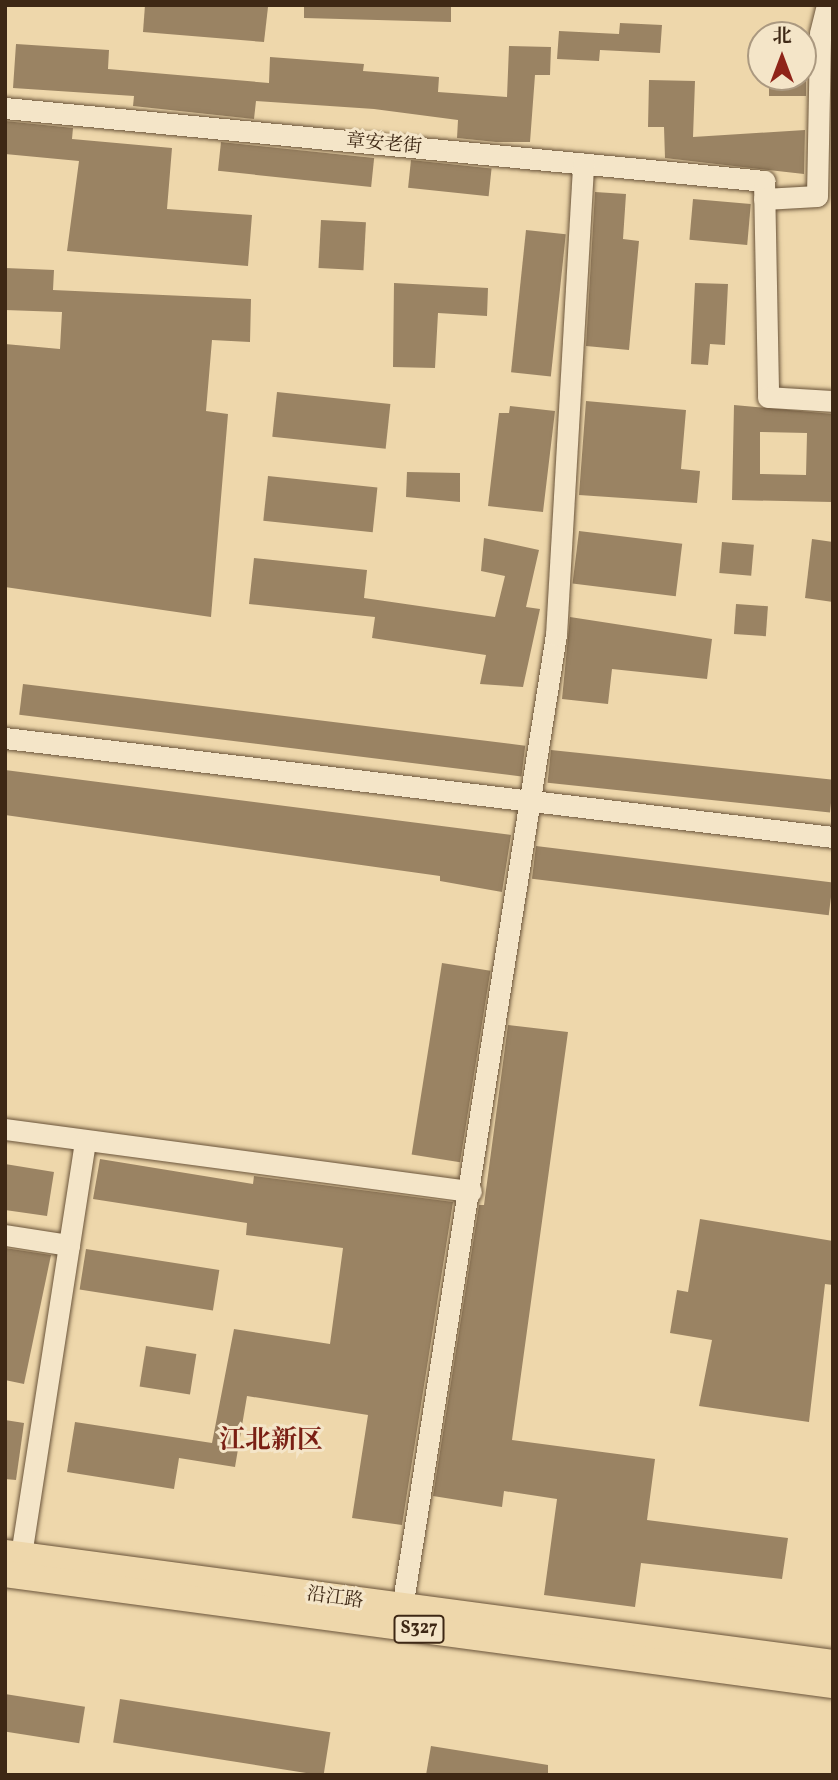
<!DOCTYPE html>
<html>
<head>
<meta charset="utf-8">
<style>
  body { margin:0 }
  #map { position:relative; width:838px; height:1780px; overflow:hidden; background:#eed7ab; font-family:Vollkorn,"Noto Serif SC",serif }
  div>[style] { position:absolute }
  .building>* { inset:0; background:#9a8363; transform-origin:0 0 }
  .roads { filter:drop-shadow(0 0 2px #6a543a) drop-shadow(0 0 2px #6a543a) }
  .minor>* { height:21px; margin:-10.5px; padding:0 10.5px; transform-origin:10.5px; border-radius:10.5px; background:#f4e5c8 }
  .major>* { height:26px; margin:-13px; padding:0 13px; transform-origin:13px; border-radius:13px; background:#eed7ab }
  span { translate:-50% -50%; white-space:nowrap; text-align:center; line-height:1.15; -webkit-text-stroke:6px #f4e5c8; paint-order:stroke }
  .shield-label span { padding:2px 5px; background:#f4e5c8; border:2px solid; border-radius:5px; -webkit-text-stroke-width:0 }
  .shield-label { font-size:18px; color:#3e2815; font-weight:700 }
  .street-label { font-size:19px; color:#3e2815 }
  .district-label { font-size:26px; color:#7a1f14; font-weight:700 }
  .frame { position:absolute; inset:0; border:7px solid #3e2815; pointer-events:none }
  .north { position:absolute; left:747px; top:21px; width:70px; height:70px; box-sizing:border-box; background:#f4e5c8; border:2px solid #ab9980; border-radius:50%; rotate:0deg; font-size:19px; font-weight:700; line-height:28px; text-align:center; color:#3e2815 }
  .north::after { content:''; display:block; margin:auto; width:24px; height:32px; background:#8f2418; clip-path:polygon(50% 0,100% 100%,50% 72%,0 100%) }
</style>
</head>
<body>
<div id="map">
  <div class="building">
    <div style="clip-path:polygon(145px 5px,268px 7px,264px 42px,143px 32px)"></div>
    <div style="clip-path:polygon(304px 5px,451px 5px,451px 22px,304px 18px)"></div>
    <div style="clip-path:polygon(620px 23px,662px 25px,660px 53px,600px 50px,599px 61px,557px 59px,559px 31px,619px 34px)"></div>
    <div style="clip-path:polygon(16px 44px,109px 50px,108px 69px,269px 83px,270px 57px,364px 64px,363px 71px,439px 77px,438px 92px,507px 97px,509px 46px,551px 47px,550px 75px,535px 75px,530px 142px,496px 142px,457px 138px,458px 120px,374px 109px,256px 101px,254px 119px,133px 106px,134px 96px,13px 88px)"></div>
    <div style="left:769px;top:77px;width:37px;height:19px"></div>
    <div style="clip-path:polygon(649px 80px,695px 81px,693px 137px,805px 130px,804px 174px,665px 158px,664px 127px,648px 127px)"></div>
    <div style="clip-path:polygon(5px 121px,73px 128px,72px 139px,172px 148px,167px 209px,252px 215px,248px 266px,67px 251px,79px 161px,5px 154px)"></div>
    <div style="left:221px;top:142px;width:154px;height:29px;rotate:6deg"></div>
    <div style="left:411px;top:160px;width:81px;height:28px;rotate:6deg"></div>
    <div style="clip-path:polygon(595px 192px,626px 194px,623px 239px,639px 241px,629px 350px,586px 346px)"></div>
    <div style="left:693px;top:199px;width:58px;height:41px;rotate:5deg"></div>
    <div style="left:321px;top:220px;width:45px;height:48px;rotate:3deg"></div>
    <div style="left:526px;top:230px;width:40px;height:143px;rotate:6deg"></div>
    <div style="clip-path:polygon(5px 268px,54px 270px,53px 290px,251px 299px,250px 342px,212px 340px,206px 411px,228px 414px,211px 617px,5px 587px,5px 344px,60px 349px,62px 312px,5px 310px)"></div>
    <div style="clip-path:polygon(394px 283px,488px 288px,487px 316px,438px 313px,435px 368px,393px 367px)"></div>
    <div style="clip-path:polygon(695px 283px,728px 284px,725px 345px,710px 344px,708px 365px,691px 364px)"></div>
    <div style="left:277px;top:392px;width:114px;height:45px;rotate:6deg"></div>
    <div style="clip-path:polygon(586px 401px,686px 410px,681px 469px,700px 471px,697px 503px,579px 495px)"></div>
    <div style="clip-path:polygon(evenodd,734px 405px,833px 414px,832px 502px,732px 500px,734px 405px,760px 432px,807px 433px,806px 475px,760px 474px,760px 432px)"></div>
    <div style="clip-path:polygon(510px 406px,555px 411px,543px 512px,488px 506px,499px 413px,509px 413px)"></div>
    <div style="clip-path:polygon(407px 472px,460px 473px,460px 502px,406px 497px)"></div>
    <div style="left:268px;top:476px;width:110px;height:45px;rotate:6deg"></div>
    <div style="left:579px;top:531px;width:104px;height:53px;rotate:7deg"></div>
    <div style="clip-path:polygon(484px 538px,539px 550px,526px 607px,540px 609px,523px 687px,480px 684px,486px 655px,372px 638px,375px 617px,249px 604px,254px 558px,367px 570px,364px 598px,495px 617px,505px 576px,481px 571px)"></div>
    <div style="clip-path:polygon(812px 539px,833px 542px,833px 602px,805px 598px)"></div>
    <div style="left:722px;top:542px;width:32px;height:31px;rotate:5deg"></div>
    <div style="left:736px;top:604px;width:32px;height:30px;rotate:4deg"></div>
    <div style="clip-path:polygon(570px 617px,712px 639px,707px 679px,612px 669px,608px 704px,562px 699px)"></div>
    <div style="left:23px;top:684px;width:506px;height:31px;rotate:7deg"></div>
    <div style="left:551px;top:750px;width:284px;height:33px;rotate:6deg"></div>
    <div style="clip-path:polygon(5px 770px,511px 835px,502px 892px,440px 881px,440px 876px,5px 815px)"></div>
    <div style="left:536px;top:846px;width:299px;height:33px;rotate:7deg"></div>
    <div style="left:442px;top:963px;width:49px;height:194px;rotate:9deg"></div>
    <div style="clip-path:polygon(508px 1025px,568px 1032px,512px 1440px,655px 1459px,647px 1520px,788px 1538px,782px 1579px,641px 1563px,635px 1607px,544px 1595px,557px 1499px,504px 1491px,502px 1507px,433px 1496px,479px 1205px,484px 1205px)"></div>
    <div style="clip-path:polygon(100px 1159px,253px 1184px,254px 1176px,453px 1202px,402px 1525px,352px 1518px,368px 1415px,247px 1396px,235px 1467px,179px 1458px,174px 1489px,67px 1472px,75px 1422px,212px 1443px,234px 1329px,330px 1344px,343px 1248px,246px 1235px,247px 1223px,93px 1199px)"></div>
    <div style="clip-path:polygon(5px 1164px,54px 1172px,47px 1216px,5px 1210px)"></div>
    <div style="clip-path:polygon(700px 1219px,833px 1241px,833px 1285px,825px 1284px,809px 1422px,699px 1406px,712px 1340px,670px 1333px,677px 1290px,688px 1292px)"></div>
    <div style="clip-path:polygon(5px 1248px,51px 1255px,24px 1384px,5px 1380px)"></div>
    <div style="left:86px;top:1249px;width:135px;height:41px;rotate:9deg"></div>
    <div style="left:146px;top:1346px;width:51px;height:41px;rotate:9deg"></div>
    <div style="clip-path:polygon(5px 1420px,24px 1423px,16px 1480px,5px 1479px)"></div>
    <div style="left:5px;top:1694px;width:81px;height:37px;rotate:9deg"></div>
    <div style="left:120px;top:1699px;width:213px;height:44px;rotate:9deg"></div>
    <div style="clip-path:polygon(431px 1746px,548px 1765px,548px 1775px,426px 1775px)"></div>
  </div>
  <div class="roads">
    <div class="minor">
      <div style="left:5px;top:108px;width:763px;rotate:5.49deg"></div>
      <div style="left:764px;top:181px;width:216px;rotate:88.9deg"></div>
      <div style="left:768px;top:397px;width:65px;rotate:3.5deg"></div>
      <div style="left:764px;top:199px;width:53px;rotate:-3.2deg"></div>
      <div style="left:817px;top:196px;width:163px;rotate:-88.9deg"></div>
      <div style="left:820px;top:33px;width:29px;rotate:-76deg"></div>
      <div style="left:5px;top:738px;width:834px;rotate:6.82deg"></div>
      <div style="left:5px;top:1129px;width:470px;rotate:7.6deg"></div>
      <div style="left:5px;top:1235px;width:65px;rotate:8.9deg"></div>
      <div style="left:21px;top:1555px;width:419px;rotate:-81.2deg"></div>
      <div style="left:402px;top:1608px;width:985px;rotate:-81.01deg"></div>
      <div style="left:556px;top:635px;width:472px;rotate:-86.7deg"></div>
    </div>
    <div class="major">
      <div style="left:5px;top:1553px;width:835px;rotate:7.57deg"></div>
      <div style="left:5px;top:1574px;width:835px;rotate:7.64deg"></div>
    </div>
  </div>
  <div class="shield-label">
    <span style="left:419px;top:1629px">S327</span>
  </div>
  <div class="street-label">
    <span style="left:384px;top:145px;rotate:5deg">章安老街</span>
    <span style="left:335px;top:1599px;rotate:8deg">沿江路</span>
  </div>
  <div class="district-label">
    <span style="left:271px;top:1442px">江北新区</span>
  </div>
  <div class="frame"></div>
  <div class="north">北</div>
</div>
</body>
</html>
